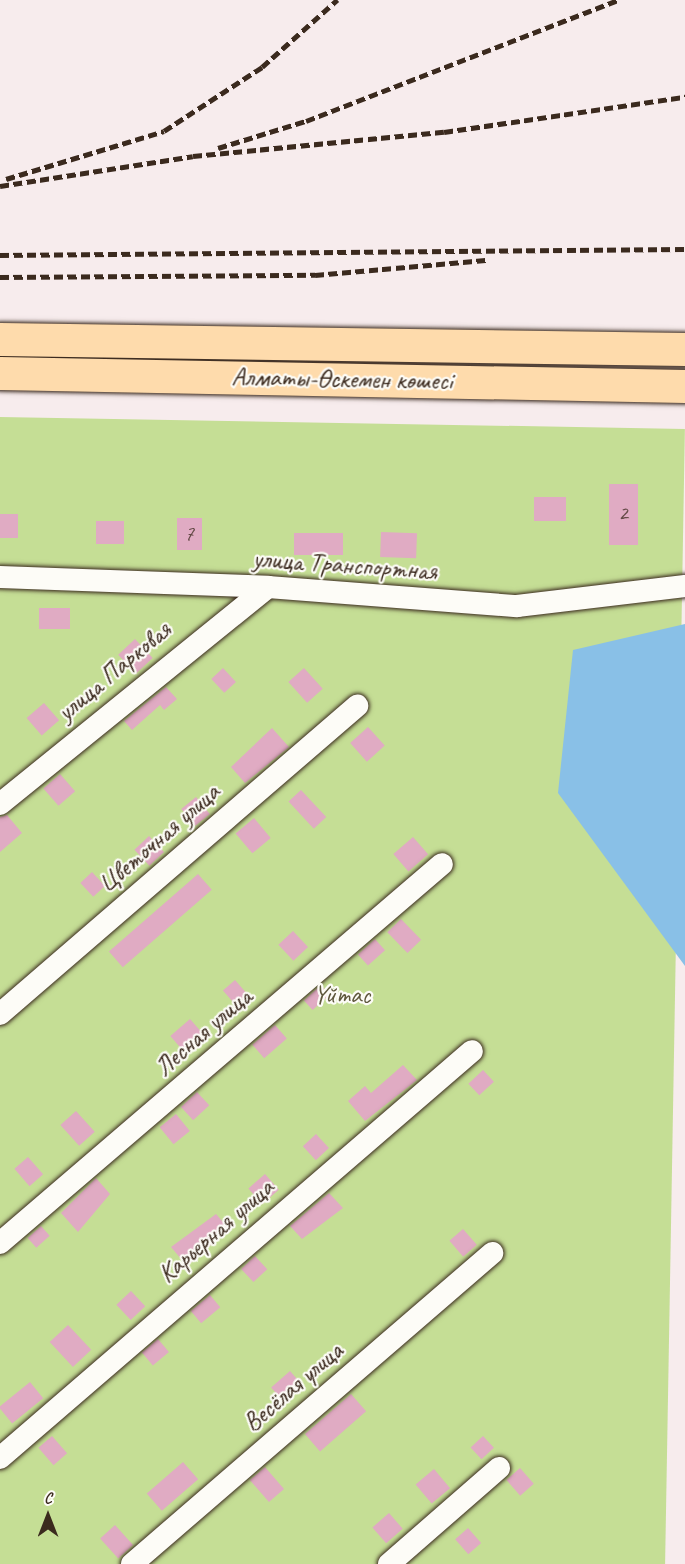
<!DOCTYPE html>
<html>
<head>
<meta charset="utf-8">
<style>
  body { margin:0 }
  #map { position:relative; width:685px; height:1564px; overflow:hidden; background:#f7eced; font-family:Caveat,sans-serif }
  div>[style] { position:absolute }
  .green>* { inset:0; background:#c5de95; transform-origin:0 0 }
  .water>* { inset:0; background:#89c0e7 }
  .building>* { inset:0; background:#e0abc3; transform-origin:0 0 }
  .roads { filter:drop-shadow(0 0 2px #3b2a1e) drop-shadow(0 0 2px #3b2a1e) }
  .minor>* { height:22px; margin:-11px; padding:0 11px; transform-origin:11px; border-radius:11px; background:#fdfcf7 }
  .trunk>* { height:33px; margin:-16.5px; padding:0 16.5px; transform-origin:16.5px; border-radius:16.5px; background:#fedbac }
  .rail>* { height:4.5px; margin-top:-2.25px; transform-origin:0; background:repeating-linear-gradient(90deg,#3b2a1e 0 9px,transparent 0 13.5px) }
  span { translate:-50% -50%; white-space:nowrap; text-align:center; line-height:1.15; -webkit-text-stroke:4.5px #fdfcf7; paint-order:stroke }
  .number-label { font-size:22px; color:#644a47 }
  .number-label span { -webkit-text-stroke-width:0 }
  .street-label { font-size:26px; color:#3b2a1e }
  .park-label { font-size:26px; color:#5e573c }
  .north { position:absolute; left:18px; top:1486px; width:60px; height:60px; -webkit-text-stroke:4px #fdfcf7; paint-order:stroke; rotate:0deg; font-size:16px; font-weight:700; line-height:24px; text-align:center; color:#3b2a1e }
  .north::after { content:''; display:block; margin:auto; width:21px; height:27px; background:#3b2a1e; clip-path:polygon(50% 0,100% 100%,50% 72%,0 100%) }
</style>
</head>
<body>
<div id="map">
  <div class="green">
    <div style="left:0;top:417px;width:685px;height:1147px;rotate:1deg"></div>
  </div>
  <div class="water">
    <div style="clip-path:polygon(685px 624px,685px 966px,558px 793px,573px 650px)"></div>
  </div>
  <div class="building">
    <div style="left:609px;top:484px;width:29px;height:61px"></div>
    <div style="left:534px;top:497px;width:32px;height:24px"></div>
    <div style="left:0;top:514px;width:18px;height:24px"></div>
    <div style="left:177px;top:518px;width:25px;height:32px"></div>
    <div style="left:96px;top:521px;width:28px;height:23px"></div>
    <div style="left:381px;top:532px;width:36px;height:25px;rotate:2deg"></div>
    <div style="left:343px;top:533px;width:22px;height:49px;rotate:90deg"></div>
    <div style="left:39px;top:608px;width:31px;height:21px"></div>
    <div style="left:135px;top:639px;width:26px;height:23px;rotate:47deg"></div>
    <div style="left:223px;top:668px;width:19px;height:16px;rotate:47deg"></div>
    <div style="left:304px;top:668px;width:28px;height:21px;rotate:48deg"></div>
    <div style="clip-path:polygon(166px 687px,177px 699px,164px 710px,160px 705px,132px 730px,124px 721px)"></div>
    <div style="left:44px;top:703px;width:23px;height:23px;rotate:49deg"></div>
    <div style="left:368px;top:727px;width:25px;height:24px;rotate:48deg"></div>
    <div style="clip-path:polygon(272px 728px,289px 747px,245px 783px,231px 767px)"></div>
    <div style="left:60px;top:774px;width:23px;height:22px;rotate:49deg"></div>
    <div style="left:301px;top:790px;width:37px;height:17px;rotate:47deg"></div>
    <div style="left:196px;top:797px;width:22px;height:19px;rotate:51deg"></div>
    <div style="clip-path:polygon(7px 815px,22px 833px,0 852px,0 817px)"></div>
    <div style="left:254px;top:818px;width:26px;height:24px;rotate:50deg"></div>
    <div style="left:149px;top:836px;width:22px;height:20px;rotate:47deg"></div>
    <div style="left:413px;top:837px;width:23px;height:26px;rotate:49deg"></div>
    <div style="left:92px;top:872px;width:19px;height:16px;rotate:47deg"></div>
    <div style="left:198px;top:874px;width:21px;height:118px;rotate:49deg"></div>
    <div style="left:401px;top:919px;width:29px;height:19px;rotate:46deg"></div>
    <div style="left:293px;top:931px;width:22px;height:20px;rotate:47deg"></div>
    <div style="left:375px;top:939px;width:15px;height:23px;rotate:48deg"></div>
    <div style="left:235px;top:980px;width:20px;height:16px;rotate:49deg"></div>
    <div style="left:321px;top:985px;width:13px;height:23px;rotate:48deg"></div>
    <div style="left:190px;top:1019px;width:21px;height:26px;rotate:49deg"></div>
    <div style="left:275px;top:1025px;width:18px;height:30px;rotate:49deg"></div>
    <div style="clip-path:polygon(403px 1065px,417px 1080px,365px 1121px,348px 1101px,365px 1086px,371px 1093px)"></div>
    <div style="left:483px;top:1070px;width:16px;height:20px;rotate:47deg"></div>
    <div style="left:197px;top:1092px;width:18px;height:22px;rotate:47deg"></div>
    <div style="left:76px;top:1111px;width:28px;height:21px;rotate:48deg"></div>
    <div style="left:176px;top:1114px;width:22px;height:21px;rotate:51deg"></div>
    <div style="left:316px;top:1134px;width:19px;height:18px;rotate:47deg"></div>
    <div style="left:28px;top:1157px;width:23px;height:18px;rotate:49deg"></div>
    <div style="left:265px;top:1174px;width:21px;height:22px;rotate:49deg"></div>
    <div style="clip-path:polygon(96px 1178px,110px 1194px,78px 1232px,61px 1213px)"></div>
    <div style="clip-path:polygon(329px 1193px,343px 1208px,302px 1239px,290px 1226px)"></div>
    <div style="clip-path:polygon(216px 1214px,229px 1229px,187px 1266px,171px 1247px)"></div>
    <div style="left:41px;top:1226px;width:13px;height:18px;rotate:48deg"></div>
    <div style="left:463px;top:1229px;width:21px;height:18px;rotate:49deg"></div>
    <div style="left:255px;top:1256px;width:18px;height:19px;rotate:47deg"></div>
    <div style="left:131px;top:1291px;width:21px;height:20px;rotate:47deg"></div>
    <div style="left:210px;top:1295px;width:16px;height:25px;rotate:50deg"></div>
    <div style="left:68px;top:1325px;width:34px;height:25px;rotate:47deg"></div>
    <div style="left:158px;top:1339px;width:17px;height:21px;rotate:50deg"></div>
    <div style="left:290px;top:1371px;width:18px;height:25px;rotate:49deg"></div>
    <div style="left:30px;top:1382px;width:21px;height:40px;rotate:51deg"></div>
    <div style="left:351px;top:1394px;width:23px;height:61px;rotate:49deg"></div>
    <div style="left:52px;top:1436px;width:23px;height:18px;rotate:49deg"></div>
    <div style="left:483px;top:1436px;width:16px;height:17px;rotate:47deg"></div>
    <div style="left:183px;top:1462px;width:23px;height:48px;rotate:49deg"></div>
    <div style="left:265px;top:1467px;width:29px;height:20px;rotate:49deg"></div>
    <div style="left:520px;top:1468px;width:21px;height:18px;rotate:49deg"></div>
    <div style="left:434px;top:1469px;width:25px;height:24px;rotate:50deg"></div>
    <div style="left:389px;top:1513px;width:21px;height:22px;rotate:49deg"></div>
    <div style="left:115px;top:1525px;width:27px;height:20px;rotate:48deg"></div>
    <div style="left:468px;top:1528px;width:20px;height:17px;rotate:49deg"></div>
  </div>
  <div class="roads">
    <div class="minor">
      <div style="left:0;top:577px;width:268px;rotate:2.1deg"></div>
      <div style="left:268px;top:587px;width:250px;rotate:4.4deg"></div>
      <div style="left:517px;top:606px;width:169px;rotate:-6.8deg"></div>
      <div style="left:0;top:804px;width:345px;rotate:-39deg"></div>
      <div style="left:0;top:1014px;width:472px;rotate:-40.8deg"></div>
      <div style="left:0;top:1243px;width:582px;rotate:-40.61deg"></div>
      <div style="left:0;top:1458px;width:623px;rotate:-40.77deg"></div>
      <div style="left:132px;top:1564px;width:476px;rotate:-40.8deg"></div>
      <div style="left:389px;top:1564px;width:146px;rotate:-41.1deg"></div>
    </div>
    <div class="trunk">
      <div style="left:0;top:339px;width:685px;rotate:0.84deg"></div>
      <div style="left:0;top:373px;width:685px;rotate:1.09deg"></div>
    </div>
  </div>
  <div class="rail">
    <div style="left:218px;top:148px;width:92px;rotate:-17.1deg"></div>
    <div style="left:306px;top:121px;width:335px;rotate:-21.2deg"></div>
    <div style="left:6px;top:179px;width:165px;rotate:-16.9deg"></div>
    <div style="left:164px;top:131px;width:117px;rotate:-33.1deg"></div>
    <div style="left:262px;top:67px;width:101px;rotate:-41.8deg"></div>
    <div style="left:0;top:186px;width:195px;rotate:-8.8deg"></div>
    <div style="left:193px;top:156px;width:252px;rotate:-5.5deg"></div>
    <div style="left:444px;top:132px;width:244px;rotate:-8.3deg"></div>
    <div style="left:0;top:255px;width:685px;rotate:-0.5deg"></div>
    <div style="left:0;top:277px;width:315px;rotate:-0.4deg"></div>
    <div style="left:315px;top:275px;width:174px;rotate:-5deg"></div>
  </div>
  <div class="number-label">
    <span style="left:623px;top:514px">2</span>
    <span style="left:189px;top:534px">7</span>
  </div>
  <div class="street-label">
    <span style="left:342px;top:379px;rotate:1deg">Алматы-Өскемен көшесі</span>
    <span style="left:345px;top:565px;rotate:4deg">улица Транспортная</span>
    <span style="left:114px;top:671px;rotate:-40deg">улица Парковая</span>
    <span style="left:159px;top:838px;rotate:-41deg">Цветочная улица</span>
    <span style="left:203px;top:1032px;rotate:-41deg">Лесная улица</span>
    <span style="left:216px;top:1231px;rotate:-41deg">Карьерная улица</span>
    <span style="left:293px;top:1387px;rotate:-41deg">Весёлая улица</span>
  </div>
  <div class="park-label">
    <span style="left:342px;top:995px">Үйтас</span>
  </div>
  <div class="north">С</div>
</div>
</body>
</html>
